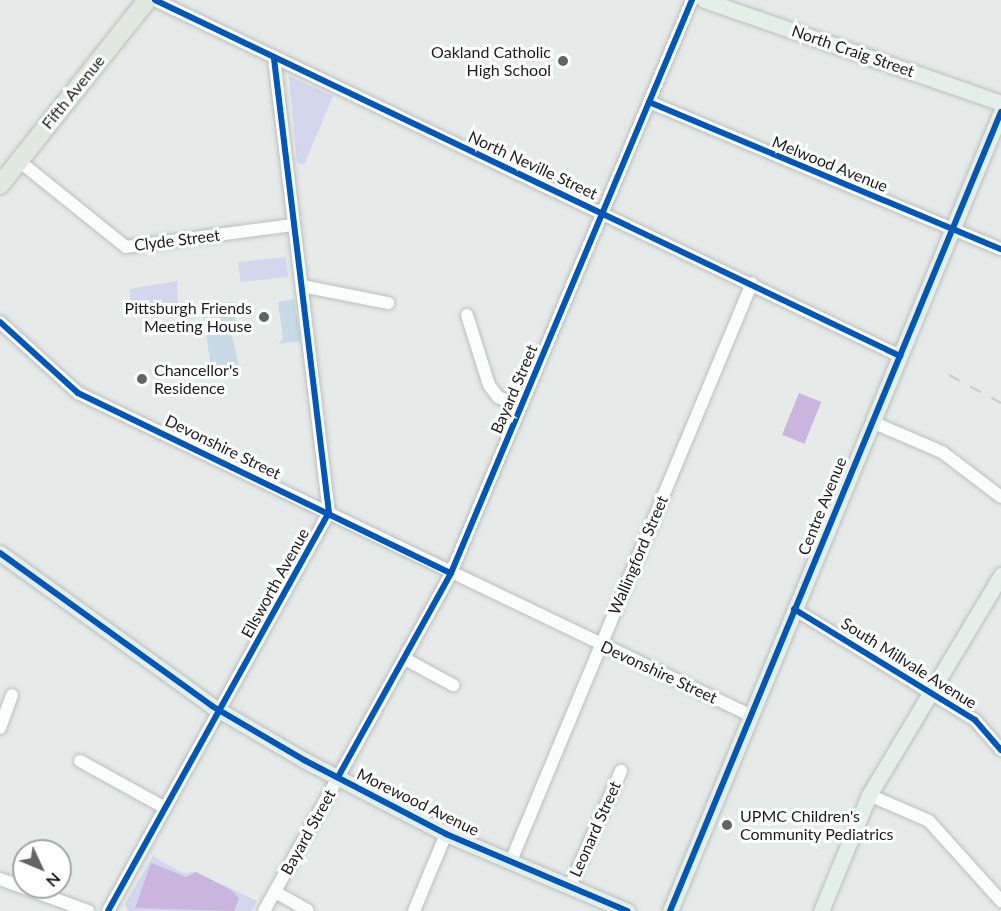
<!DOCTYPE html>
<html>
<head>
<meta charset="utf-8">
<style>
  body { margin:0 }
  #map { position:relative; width:1001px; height:911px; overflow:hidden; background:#e6ebe9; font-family:Lato,sans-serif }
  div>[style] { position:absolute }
  .grass>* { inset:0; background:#c7dae5 }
  .park>* { inset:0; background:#d4d6ee; transform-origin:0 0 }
  .pitch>* { inset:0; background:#c9b5dd; transform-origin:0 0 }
  .roads { filter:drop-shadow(0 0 2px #bcbebe) drop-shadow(0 0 2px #bcbebe) }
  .minor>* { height:12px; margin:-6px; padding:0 6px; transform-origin:6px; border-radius:6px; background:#fbfcfc }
  .major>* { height:15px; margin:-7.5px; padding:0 7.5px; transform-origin:7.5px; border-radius:7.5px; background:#e5efea }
  .highway>* { height:18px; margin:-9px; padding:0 9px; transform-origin:9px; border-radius:9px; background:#e1e8df }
  .rail>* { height:2px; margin-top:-1px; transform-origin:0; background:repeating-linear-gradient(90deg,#c9caca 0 12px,transparent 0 24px) }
  .cycleway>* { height:6px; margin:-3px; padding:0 3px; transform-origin:3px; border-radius:3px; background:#0057b8 }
  .dots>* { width:16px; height:16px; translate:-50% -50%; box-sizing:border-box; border:3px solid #fff; border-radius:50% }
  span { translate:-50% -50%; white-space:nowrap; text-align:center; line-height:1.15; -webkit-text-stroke:6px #fff; paint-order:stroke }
  .street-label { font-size:16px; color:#1d1d1d }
  .poi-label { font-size:16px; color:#1d1d1d }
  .right { translate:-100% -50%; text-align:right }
  .left { translate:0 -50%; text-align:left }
  .north { position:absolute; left:12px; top:839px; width:60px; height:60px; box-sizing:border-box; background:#fff; border:2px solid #a5a5a5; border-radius:50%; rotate:134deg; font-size:16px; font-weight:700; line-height:24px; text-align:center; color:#1d1d1d }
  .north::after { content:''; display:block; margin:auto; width:21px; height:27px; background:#636564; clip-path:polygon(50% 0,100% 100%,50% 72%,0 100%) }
</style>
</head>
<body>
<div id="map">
  <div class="grass">
    <div style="clip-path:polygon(294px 299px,301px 341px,279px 344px,283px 337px,278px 302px)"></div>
    <div style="clip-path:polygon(233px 302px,236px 323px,229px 324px,240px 370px,212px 374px,202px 306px)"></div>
  </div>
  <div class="park">
    <div style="clip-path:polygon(289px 76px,333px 96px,304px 165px,297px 162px)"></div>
    <div style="left:286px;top:257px;width:20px;height:48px;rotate:84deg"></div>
    <div style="clip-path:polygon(177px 281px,178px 305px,131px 314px,130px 289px)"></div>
    <div style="clip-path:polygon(153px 856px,182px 873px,196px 872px,257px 901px,251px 911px,128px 911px,125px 904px)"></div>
  </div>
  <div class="pitch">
    <div style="left:799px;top:393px;width:24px;height:45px;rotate:22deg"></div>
    <div style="clip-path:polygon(151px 863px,186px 877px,196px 872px,231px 890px,239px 898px,234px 911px,135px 908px)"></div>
  </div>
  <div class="roads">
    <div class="minor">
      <div style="left:155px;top:0;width:826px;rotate:25.54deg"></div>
      <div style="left:649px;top:102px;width:381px;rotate:22.7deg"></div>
      <div style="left:19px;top:161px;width:137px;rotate:38.8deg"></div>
      <div style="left:126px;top:247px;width:168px;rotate:-7.5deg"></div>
      <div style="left:302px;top:286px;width:88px;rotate:11.2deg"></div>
      <div style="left:467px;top:315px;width:73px;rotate:72.6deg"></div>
      <div style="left:489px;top:385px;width:15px;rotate:53deg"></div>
      <div style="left:498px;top:397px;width:24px;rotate:24deg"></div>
      <div style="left:0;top:322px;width:105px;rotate:42.3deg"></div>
      <div style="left:78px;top:393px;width:747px;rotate:25.61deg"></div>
      <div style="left:872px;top:422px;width:76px;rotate:23.2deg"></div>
      <div style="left:942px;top:452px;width:74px;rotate:37.3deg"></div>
      <div style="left:794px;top:609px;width:212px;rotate:31.5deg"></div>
      <div style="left:975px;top:720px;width:40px;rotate:49deg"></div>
      <div style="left:405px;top:659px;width:55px;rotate:28.4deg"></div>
      <div style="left:0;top:728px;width:35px;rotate:-70deg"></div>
      <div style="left:80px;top:761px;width:97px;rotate:28.9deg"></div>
      <div style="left:869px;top:795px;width:65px;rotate:23.4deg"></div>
      <div style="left:929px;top:821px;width:108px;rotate:48deg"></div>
      <div style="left:511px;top:861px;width:626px;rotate:-67.37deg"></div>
      <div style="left:0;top:879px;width:94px;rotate:20deg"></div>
      <div style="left:570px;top:886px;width:126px;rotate:-66.1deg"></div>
      <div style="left:275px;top:892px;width:37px;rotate:29deg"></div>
      <div style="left:108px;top:911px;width:455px;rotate:-61deg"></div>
      <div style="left:329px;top:513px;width:459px;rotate:-96.9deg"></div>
      <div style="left:264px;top:911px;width:386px;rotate:-61deg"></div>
      <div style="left:451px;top:573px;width:622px;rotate:-67.19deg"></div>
      <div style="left:414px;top:911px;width:83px;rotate:-67.4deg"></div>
    </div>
    <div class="major">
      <div style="left:704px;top:0;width:314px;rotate:19.1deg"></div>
      <div style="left:0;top:553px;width:261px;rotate:35.8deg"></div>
      <div style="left:212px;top:706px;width:107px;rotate:30.4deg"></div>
      <div style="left:304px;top:760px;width:160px;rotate:27.5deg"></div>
      <div style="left:446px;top:834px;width:197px;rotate:23deg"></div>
      <div style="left:670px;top:911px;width:865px;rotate:-67.5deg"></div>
      <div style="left:821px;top:911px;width:126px;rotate:-67.5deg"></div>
      <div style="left:869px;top:795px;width:257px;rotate:-59deg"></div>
    </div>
    <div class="highway">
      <div style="left:0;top:185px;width:236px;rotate:-51.5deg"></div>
    </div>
  </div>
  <div class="rail">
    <div style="left:949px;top:375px;width:59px;rotate:28.3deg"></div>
  </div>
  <div class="cycleway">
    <div style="left:155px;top:0;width:826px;rotate:25.54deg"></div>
    <div style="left:649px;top:102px;width:381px;rotate:22.7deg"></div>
    <div style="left:0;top:322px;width:105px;rotate:42.3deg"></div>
    <div style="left:78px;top:393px;width:414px;rotate:25.8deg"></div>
    <div style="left:0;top:553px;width:261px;rotate:35.8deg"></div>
    <div style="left:212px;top:706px;width:107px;rotate:30.4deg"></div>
    <div style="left:304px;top:760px;width:160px;rotate:27.5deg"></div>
    <div style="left:446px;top:834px;width:197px;rotate:23deg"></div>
    <div style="left:794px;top:609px;width:212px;rotate:31.5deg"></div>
    <div style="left:975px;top:720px;width:40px;rotate:49deg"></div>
    <div style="left:338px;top:777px;width:233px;rotate:-61deg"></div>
    <div style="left:451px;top:573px;width:622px;rotate:-67.19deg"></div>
    <div style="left:108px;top:911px;width:455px;rotate:-61deg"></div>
    <div style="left:329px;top:513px;width:459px;rotate:-96.9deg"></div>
    <div style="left:670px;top:911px;width:865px;rotate:-67.5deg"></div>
  </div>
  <div class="dots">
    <div style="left:563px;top:61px;background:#636564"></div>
    <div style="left:264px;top:317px;background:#636564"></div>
    <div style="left:142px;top:379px;background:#636564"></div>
    <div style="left:727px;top:825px;background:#636564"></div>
  </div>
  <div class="street-label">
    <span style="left:853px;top:51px;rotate:19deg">North Craig Street</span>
    <span style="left:73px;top:92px;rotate:-51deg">Fifth Avenue</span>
    <span style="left:830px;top:164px;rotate:22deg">Melwood Avenue</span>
    <span style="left:533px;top:165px;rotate:25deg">North Neville Street</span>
    <span style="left:177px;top:240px;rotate:-7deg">Clyde Street</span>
    <span style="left:514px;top:389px;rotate:-67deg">Bayard Street</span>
    <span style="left:223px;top:447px;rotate:26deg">Devonshire Street</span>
    <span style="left:822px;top:506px;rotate:-68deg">Centre Avenue</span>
    <span style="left:638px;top:555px;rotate:-67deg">Wallingford Street</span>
    <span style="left:275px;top:583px;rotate:-61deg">Ellsworth Avenue</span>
    <span style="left:909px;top:663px;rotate:32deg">South Millvale Avenue</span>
    <span style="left:659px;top:672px;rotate:25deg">Devonshire Street</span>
    <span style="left:418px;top:802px;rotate:26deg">Morewood Avenue</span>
    <span style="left:595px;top:829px;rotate:-66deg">Leonard Street</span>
    <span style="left:308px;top:832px;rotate:-61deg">Bayard Street</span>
  </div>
  <div class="poi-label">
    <span class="right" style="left:551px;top:61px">Oakland Catholic<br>High School</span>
    <span class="right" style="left:252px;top:317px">Pittsburgh Friends<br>Meeting House</span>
    <span class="left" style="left:154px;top:379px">Chancellor's<br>Residence</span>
    <span class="left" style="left:740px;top:825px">UPMC Children's<br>Community Pediatrics</span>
  </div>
  <div class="north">N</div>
</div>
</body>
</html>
